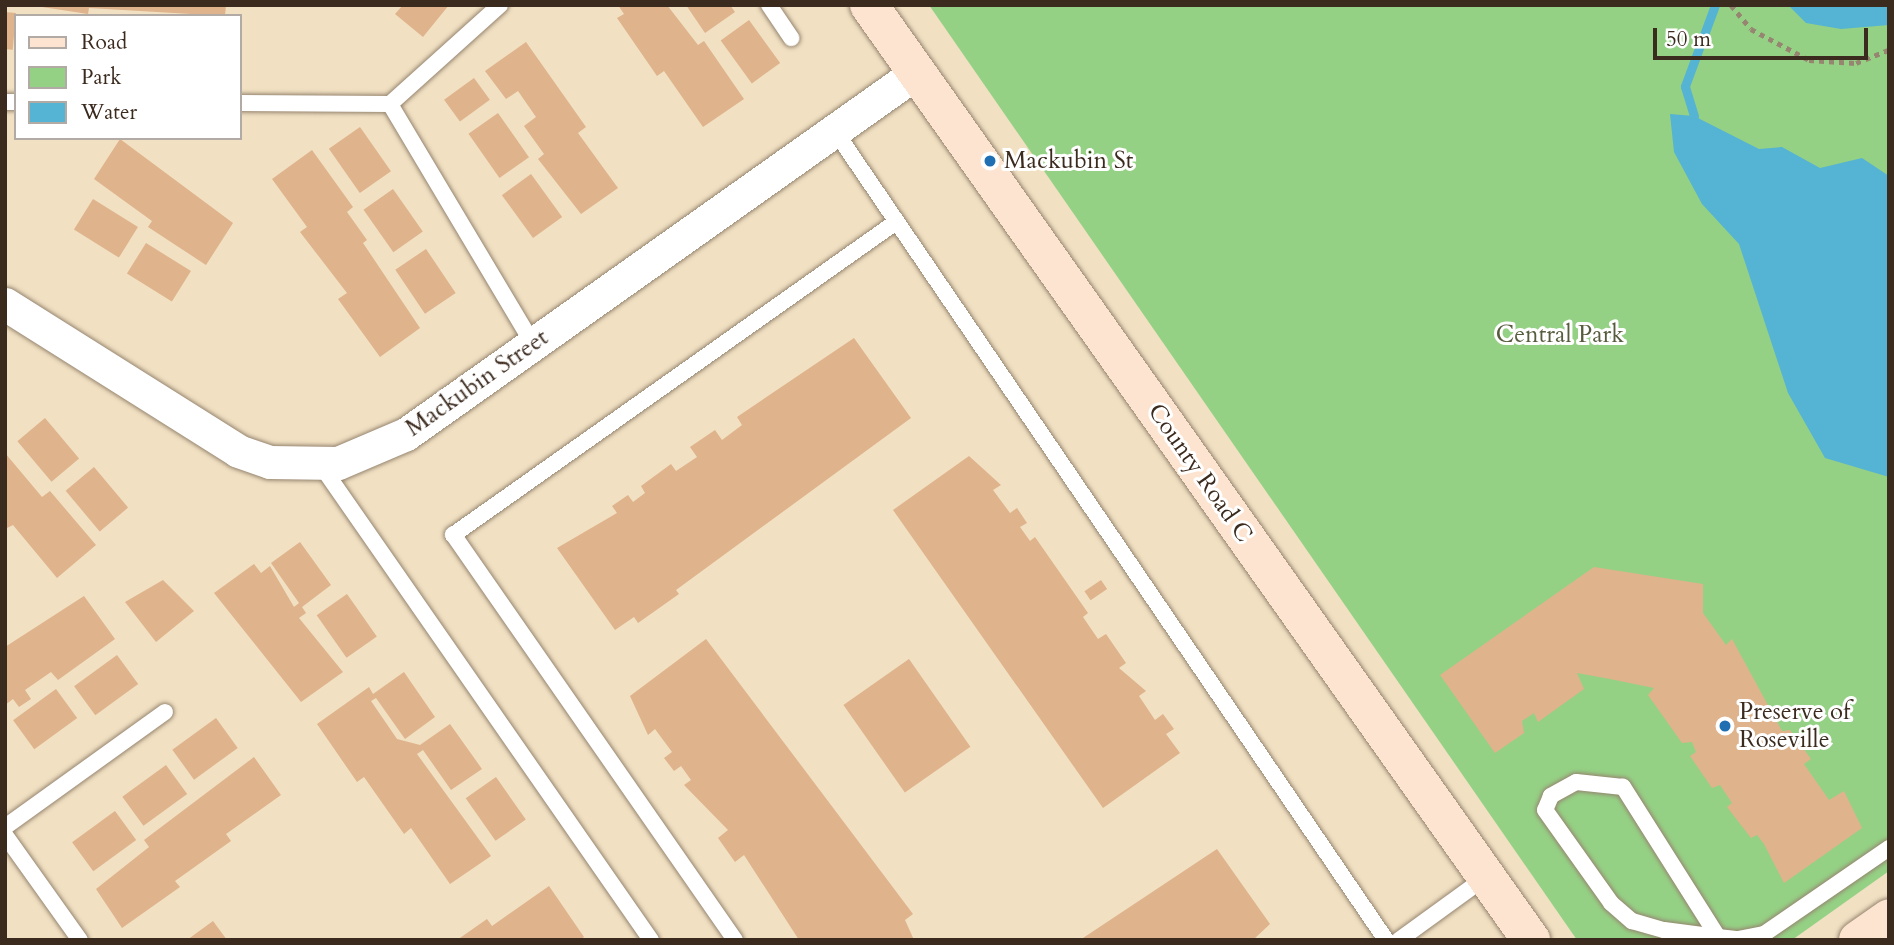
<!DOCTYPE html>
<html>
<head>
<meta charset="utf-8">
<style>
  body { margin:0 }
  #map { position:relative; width:1894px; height:945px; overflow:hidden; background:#f1e0c2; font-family:Cardo,serif }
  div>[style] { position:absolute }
  .green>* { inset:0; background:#95d185 }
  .water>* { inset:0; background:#55b3d3 }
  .stream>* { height:9px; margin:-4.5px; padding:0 4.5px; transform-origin:4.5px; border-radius:4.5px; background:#55b3d3 }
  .building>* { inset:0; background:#dfb38c; transform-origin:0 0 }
  .path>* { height:4.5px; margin-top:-2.25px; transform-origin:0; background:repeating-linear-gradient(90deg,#968570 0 5px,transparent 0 10px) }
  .roads { filter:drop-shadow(0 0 2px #968570) drop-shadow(0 0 2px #968570) }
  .service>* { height:16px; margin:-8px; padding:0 8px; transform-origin:8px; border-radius:8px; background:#fff }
  .minor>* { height:33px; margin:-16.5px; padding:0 16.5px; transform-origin:16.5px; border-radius:16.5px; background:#fff }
  .secondary>* { height:38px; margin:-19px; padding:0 19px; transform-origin:19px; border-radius:19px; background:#fde4d0 }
  .dots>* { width:19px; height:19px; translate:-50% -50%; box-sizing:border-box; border:4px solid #fff; border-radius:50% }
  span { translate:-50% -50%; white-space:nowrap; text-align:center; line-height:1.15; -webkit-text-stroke:6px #fff; paint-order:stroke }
  .poi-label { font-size:24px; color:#3b2a1e }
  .left { translate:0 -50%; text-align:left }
  .park-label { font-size:24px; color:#565c3d }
  .street-label { font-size:24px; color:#3b2a1e }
  .frame { position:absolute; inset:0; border:7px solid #3b2a1e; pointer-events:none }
  .legend { position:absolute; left:14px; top:14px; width:228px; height:126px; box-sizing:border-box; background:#fff; border:2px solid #b1aaa5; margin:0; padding:9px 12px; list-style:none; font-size:21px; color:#3b2a1e }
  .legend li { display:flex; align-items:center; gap:14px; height:35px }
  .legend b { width:35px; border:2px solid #b1aaa5 }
  .scale { position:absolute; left:1653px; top:28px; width:215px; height:32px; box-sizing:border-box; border:4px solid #3b2a1e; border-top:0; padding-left:9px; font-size:21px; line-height:24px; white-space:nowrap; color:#3b2a1e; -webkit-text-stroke:5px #fff; paint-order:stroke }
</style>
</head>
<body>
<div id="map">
  <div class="green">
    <div style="clip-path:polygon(929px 5px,1889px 5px,1889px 871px,1792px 940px,1577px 940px)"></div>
  </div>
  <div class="water">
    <div style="clip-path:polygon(1788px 5px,1889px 5px,1889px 25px,1841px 29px,1806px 23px)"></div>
    <div style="clip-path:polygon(1670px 114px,1694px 116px,1759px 149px,1782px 147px,1820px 168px,1862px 158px,1889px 176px,1889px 477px,1825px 458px,1788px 393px,1739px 244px,1702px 204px,1674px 152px)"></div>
  </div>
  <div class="stream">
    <div style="left:1694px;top:116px;width:31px;rotate:-107deg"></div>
    <div style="left:1685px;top:86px;width:86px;rotate:-69.7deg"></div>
  </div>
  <div class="building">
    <div style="clip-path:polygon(29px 5px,226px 5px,225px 16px,89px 8px,88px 14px)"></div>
    <div style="clip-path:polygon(403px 5px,449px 5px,423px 37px,395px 14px)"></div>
    <div style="clip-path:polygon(618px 5px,667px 5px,698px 45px,704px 41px,744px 99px,703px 127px,664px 71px,657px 76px,617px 18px,624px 14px)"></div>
    <div style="clip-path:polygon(686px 5px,730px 5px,735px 12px,705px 33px)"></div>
    <div style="left:5px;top:12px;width:11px;height:37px;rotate:5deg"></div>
    <div style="left:749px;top:20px;width:53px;height:35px;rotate:54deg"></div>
    <div style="clip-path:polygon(526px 42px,586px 127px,578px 133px,618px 188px,581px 214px,538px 159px,544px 154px,524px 126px,536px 117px,518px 91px,506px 99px,485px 71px)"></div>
    <div style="left:474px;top:78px;width:27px;height:37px;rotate:54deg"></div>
    <div style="left:498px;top:113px;width:54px;height:36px;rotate:55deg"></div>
    <div style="left:360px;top:127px;width:54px;height:38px;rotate:55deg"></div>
    <div style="clip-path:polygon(120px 139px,233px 223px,206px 265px,148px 227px,152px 221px,94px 179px)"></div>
    <div style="clip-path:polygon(312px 150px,353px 207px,347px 212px,367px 240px,363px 243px,420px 328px,380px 357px,338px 299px,347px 293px,300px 232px,307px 227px,272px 179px)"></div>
    <div style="left:531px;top:174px;width:53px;height:36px;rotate:54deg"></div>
    <div style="left:393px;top:189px;width:52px;height:36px;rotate:55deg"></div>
    <div style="left:93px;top:199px;width:53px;height:36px;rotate:32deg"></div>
    <div style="left:146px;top:243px;width:53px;height:36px;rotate:32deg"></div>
    <div style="left:426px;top:249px;width:53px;height:37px;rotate:56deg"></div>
    <div style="clip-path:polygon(854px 338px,911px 418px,676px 590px,679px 594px,638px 623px,634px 617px,615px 630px,557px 548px,617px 513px,612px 506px,628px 495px,633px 502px,645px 493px,641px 486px,671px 464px,676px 471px,697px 457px,690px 447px,715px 430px,722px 440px,742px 425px,737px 417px)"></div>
    <div style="left:45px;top:418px;width:53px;height:36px;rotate:50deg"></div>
    <div style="clip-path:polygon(5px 453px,42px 497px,50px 491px,96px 545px,57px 578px,13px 525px,5px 529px)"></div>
    <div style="clip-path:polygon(969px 456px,1001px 485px,993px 490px,1010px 513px,1017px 508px,1027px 523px,1020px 527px,1030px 541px,1035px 537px,1088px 613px,1083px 617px,1098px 639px,1106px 634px,1126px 663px,1119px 668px,1146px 691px,1139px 696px,1155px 720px,1163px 714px,1174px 729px,1166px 734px,1180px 753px,1103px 808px,893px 510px)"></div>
    <div style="left:94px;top:467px;width:53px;height:37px;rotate:50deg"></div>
    <div style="clip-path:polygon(300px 542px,331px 585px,302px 607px,306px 613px,299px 618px,343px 672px,301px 702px,214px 593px,254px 564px,261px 573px,270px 566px,294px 607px,299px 603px,271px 563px)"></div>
    <div style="clip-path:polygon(1594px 567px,1703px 584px,1703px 613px,1726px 645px,1732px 639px,1782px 731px,1790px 730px,1811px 759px,1804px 764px,1829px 800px,1844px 791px,1862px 828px,1784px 883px,1764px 844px,1757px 835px,1751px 838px,1727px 807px,1732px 803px,1720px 785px,1712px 788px,1690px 756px,1696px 752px,1692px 742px,1682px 743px,1648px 695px,1654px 688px,1610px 679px,1577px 673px,1584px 689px,1538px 722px,1534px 713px,1522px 721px,1524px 733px,1495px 753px,1440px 675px)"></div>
    <div style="clip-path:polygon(163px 580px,194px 611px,156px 642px,125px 602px)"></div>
    <div style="left:1101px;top:580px;width:11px;height:20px;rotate:56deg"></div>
    <div style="left:347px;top:594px;width:52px;height:37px;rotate:55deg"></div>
    <div style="clip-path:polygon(84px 596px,115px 639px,58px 680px,51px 672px,25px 690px,31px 699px,19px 707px,13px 699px,5px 705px,5px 647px)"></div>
    <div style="clip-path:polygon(706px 639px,913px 914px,905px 920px,914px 940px,799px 940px,744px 855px,735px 862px,718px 838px,728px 830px,684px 785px,691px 780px,681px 766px,674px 771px,664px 758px,672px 752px,655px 729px,648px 735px,630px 696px)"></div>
    <div style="left:117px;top:655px;width:36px;height:53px;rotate:54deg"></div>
    <div style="left:909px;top:659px;width:107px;height:80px;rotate:55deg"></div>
    <div style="clip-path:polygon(404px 672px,435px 717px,405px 739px,376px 698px,371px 701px,397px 739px,420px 745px,450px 724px,482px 769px,451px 790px,423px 750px,417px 754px,491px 856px,450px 884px,411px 828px,404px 834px,364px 777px,357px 782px,317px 724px,369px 687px,373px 694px)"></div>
    <div style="left:56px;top:689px;width:36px;height:53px;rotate:54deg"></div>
    <div style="left:216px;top:718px;width:37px;height:54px;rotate:54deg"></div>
    <div style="clip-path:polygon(254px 757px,281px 795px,226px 834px,231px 841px,175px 881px,180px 887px,122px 928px,96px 889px,149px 847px,144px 840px)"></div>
    <div style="left:166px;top:765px;width:36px;height:54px;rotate:54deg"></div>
    <div style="left:496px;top:777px;width:52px;height:37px;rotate:55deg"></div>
    <div style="left:115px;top:811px;width:36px;height:53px;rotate:54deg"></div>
    <div style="clip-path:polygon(1217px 849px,1270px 924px,1253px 940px,1080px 940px)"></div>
    <div style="clip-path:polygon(549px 886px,584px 937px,580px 940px,457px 940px,487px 919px,492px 926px)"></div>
    <div style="clip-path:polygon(213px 921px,227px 940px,187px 940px)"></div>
  </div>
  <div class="path">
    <div style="left:1731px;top:5px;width:31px;rotate:50deg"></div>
    <div style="left:1751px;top:29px;width:66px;rotate:28.1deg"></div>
    <div style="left:1809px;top:60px;width:47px;rotate:3.7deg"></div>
    <div style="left:1856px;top:63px;width:35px;rotate:-22deg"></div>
  </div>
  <div class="roads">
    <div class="service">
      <div style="left:769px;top:5px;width:40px;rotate:56deg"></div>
      <div style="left:5px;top:102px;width:11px"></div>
      <div style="left:240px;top:103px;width:150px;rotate:0.4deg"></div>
      <div style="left:390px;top:104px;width:148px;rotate:-42deg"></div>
      <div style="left:390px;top:104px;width:279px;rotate:59.2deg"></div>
      <div style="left:835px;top:131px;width:979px;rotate:55.74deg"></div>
      <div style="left:320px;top:464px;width:580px;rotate:55.19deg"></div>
      <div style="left:5px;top:827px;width:197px;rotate:-35.7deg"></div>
      <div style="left:5px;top:835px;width:129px;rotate:54.5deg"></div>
      <div style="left:1718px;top:937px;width:178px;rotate:-122.3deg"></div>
      <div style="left:1623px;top:787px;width:47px;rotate:-173.9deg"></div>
      <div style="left:1576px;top:782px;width:29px;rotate:151deg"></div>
      <div style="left:1551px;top:796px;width:15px;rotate:113deg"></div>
      <div style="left:1545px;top:810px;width:114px;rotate:54.6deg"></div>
      <div style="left:1611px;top:903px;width:28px;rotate:41deg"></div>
      <div style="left:1632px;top:921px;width:33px;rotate:16deg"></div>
      <div style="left:1664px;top:930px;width:54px;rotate:7.4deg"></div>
      <div style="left:1718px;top:937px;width:20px;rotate:6deg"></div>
      <div style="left:1738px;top:939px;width:26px;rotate:-11deg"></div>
      <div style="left:1764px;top:934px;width:152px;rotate:-34.5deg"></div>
      <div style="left:735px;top:940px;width:494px;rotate:-124.8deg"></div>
      <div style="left:453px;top:535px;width:542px;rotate:-35.24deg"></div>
      <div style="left:1399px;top:940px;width:107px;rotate:-35.9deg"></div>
    </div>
    <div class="minor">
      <div style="left:5px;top:304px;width:275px;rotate:32.2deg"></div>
      <div style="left:238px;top:451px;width:34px;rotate:19deg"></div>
      <div style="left:270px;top:462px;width:68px;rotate:0.8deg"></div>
      <div style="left:338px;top:463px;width:74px;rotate:-23.1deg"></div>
      <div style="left:406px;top:434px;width:626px;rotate:-35.31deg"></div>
    </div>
    <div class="secondary">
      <div style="left:869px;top:5px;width:1146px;rotate:54.7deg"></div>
      <div style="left:1858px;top:940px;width:38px;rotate:-35deg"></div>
    </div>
  </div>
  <div class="dots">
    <div style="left:990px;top:161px;background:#1f6fb2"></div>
    <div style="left:1725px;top:726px;background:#1f6fb2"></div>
  </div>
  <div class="poi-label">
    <span class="left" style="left:1004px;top:161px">Mackubin St</span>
    <span class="left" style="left:1739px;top:726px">Preserve of<br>Roseville</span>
  </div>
  <div class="park-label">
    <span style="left:1560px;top:335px">Central Park</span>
  </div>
  <div class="street-label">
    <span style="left:477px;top:383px;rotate:-35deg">Mackubin Street</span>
    <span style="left:1200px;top:473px;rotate:55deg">County Road C</span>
  </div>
  <div class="frame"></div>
  <ul class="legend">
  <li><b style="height:9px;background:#fde4d0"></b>Road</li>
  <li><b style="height:19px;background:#95d185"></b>Park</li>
  <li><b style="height:19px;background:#55b3d3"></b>Water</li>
  </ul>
  <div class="scale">50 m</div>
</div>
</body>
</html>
